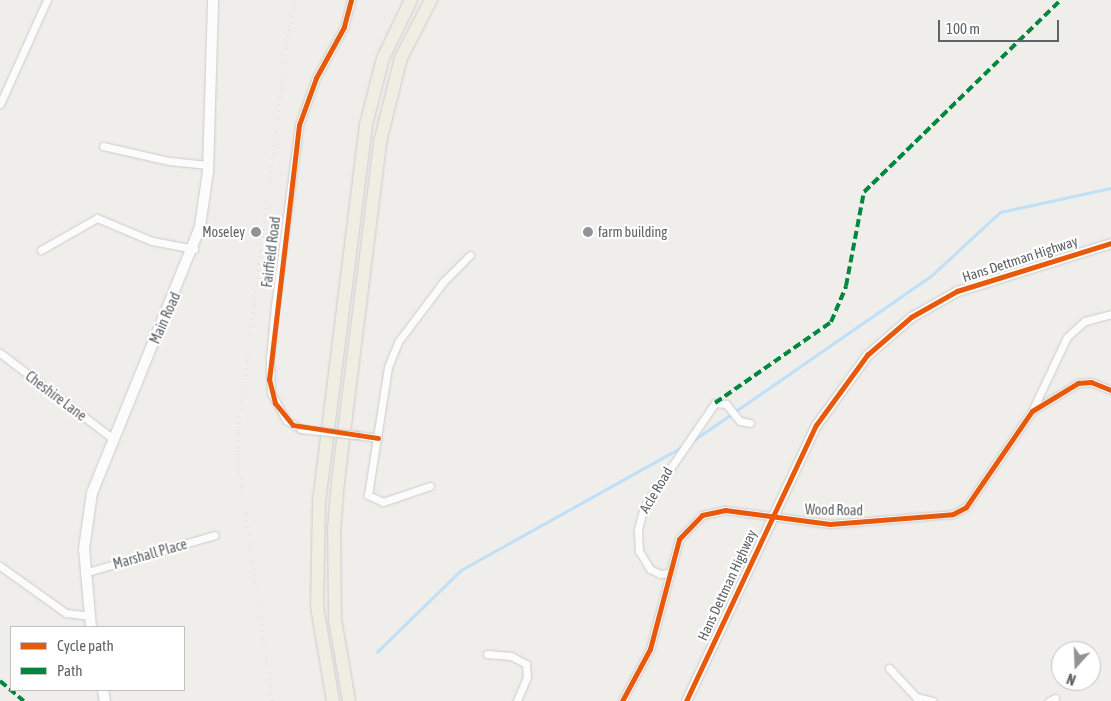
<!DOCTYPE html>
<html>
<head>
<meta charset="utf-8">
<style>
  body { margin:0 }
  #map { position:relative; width:1111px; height:701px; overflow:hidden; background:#efeeea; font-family:"Asap Condensed",sans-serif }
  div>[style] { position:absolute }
  .stream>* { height:2.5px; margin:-1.25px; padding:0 1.25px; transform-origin:1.25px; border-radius:1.25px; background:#bfe0f9 }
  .roads { filter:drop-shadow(0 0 1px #cbcccc) drop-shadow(0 0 1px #cbcccc) }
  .minor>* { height:7px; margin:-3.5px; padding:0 3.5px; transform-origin:3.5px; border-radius:3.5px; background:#fdfcfc }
  .tertiary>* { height:9px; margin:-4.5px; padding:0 4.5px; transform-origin:4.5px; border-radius:4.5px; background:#fdfcfc }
  .secondary>* { height:10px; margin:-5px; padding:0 5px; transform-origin:5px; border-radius:5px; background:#fdfcfc }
  .motorway>* { height:12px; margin:-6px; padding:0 6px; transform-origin:6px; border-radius:6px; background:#f0ede3 }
  .rail>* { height:2.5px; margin-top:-1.25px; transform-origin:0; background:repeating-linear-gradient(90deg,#e4e4e4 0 1px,transparent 0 7px) }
  .bridges { filter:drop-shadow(0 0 1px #cbcccc) drop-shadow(0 0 1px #cbcccc) }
  .minor-bridge>* { height:7px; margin:-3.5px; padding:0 3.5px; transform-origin:3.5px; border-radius:3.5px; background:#fdfcfc }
  .quiet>* { height:4px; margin-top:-2px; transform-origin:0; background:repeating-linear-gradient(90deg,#00873e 0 8px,transparent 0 12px) }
  .cycleway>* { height:5px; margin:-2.5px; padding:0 2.5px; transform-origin:2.5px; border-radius:2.5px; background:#e8590c }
  .dots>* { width:14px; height:14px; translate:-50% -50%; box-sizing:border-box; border:2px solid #fff; border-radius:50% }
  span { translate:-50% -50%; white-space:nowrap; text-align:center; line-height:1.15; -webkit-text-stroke:4.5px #fff; paint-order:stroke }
  .poi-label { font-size:14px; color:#5f6368 }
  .right { translate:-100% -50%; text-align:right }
  .left { translate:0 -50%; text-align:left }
  .street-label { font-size:14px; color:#5f6368 }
  .legend { position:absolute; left:10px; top:626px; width:175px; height:65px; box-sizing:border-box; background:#fff; border:1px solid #bfc1c3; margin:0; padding:6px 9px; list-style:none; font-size:15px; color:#5f6368 }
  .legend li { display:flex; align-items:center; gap:10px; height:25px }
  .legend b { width:25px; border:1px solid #bfc1c3 }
  .north { position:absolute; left:1051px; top:641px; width:50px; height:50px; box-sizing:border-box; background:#fff; border:1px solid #bfc1c3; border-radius:50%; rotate:200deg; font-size:14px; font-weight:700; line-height:20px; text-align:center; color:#5f6368 }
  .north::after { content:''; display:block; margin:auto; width:18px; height:22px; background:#919496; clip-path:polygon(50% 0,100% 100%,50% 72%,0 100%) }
  .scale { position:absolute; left:938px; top:20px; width:121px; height:22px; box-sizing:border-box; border:2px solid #5f6368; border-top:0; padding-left:6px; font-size:15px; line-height:18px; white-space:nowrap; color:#5f6368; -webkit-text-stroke:4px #fff; paint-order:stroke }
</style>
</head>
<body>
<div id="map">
  <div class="stream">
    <div style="left:691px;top:442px;width:292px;rotate:-34.7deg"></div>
    <div style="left:931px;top:276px;width:94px;rotate:-42.8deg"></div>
    <div style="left:1000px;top:212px;width:114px;rotate:-12.2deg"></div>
    <div style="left:377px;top:652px;width:117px;rotate:-44.3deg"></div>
    <div style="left:461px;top:570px;width:253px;rotate:-29.1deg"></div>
  </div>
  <div class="roads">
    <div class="minor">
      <div style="left:0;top:104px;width:114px;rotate:-65.7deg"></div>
      <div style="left:103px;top:146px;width:68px;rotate:12.8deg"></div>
      <div style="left:169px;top:161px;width:39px;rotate:6deg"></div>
      <div style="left:41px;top:250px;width:64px;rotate:-29.7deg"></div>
      <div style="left:97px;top:218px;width:60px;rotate:22.7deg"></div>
      <div style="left:152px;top:241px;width:43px;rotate:10.8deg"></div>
      <div style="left:0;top:353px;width:141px;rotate:37.2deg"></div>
      <div style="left:1032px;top:411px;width:82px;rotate:-64.7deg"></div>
      <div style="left:1067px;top:337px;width:24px;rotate:-42deg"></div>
      <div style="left:1085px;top:321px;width:27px;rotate:-15deg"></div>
      <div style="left:301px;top:429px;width:17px;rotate:-149deg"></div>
      <div style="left:286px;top:420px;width:31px;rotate:-119deg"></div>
      <div style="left:271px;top:393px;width:35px;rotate:-92deg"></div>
      <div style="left:270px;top:358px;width:52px;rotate:-84.5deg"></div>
      <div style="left:275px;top:306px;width:183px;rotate:-82.4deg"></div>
      <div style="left:299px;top:125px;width:50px;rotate:-70.1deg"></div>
      <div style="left:316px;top:78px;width:58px;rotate:-61.2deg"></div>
      <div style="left:344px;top:27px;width:28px;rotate:-75deg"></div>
      <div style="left:356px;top:435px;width:22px;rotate:8deg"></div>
      <div style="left:430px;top:486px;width:50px;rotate:161.2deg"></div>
      <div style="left:383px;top:502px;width:17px;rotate:-155deg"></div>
      <div style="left:368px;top:495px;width:130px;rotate:-81.1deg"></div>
      <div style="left:388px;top:367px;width:27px;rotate:-68deg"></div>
      <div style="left:398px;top:342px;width:75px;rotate:-53.1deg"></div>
      <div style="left:443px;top:282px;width:38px;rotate:-45deg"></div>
      <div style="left:0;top:566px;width:81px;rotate:35.5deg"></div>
      <div style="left:66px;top:613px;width:23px;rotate:7deg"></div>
      <div style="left:84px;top:573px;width:136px;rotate:-16.2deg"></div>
      <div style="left:668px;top:573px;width:8px;rotate:173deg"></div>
      <div style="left:660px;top:574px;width:11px;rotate:-153deg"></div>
      <div style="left:650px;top:569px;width:21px;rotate:-121deg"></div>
      <div style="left:639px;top:551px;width:22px;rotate:-93deg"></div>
      <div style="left:638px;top:529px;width:23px;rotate:-75deg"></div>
      <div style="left:644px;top:507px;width:126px;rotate:-55.7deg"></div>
      <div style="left:715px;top:403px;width:11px;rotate:5deg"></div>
      <div style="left:726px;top:404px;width:22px;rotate:51deg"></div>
      <div style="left:740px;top:421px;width:10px;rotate:11deg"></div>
      <div style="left:487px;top:654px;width:24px;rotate:5deg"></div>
      <div style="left:511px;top:656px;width:17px;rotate:28deg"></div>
      <div style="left:526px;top:664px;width:13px;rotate:86deg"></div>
      <div style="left:527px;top:677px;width:26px;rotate:113deg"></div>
      <div style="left:889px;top:668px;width:40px;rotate:47deg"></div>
      <div style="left:916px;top:697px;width:17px;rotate:13deg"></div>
      <div style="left:622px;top:701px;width:59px;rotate:-61.7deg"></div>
      <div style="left:650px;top:649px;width:114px;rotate:-75.2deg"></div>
      <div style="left:679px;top:539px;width:33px;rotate:-46deg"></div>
      <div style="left:702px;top:515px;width:24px;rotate:-12deg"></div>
      <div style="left:725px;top:510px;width:106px;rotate:7.6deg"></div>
      <div style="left:830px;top:524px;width:123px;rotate:-4.6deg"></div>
      <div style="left:953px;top:514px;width:15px;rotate:-28deg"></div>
      <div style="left:966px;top:507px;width:116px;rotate:-55.5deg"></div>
      <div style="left:1032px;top:411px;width:54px;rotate:-31.3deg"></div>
      <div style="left:1078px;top:383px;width:13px;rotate:-4deg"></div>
      <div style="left:1091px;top:382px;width:22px;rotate:22deg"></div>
      <div style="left:1049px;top:701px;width:7px;rotate:-27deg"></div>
    </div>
    <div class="tertiary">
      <div style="left:686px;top:701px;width:305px;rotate:-64.8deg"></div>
      <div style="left:816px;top:425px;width:87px;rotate:-53.9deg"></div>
      <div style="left:867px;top:355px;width:58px;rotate:-40.8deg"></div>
      <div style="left:911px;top:317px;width:53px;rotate:-29.5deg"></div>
      <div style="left:957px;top:291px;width:161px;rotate:-17.3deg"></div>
    </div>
    <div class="secondary">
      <div style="left:91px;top:627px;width:78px;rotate:-95.1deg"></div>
      <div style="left:84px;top:549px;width:57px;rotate:-81.9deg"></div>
      <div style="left:92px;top:493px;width:287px;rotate:-67.9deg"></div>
      <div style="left:200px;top:227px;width:57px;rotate:-81.9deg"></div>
      <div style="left:208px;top:171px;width:171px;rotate:-88.3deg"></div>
      <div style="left:103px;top:690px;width:11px;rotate:80deg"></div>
    </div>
    <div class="motorway">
      <div style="left:333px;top:701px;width:96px;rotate:-99.6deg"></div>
      <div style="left:317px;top:606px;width:104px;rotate:-88.9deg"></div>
      <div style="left:319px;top:502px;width:380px;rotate:-82.9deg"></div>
      <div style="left:366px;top:125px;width:69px;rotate:-75.8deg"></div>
      <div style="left:383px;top:58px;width:64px;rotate:-64.2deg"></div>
      <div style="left:349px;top:701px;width:83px;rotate:-99.7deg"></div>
      <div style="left:335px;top:619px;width:90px;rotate:-90.6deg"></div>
      <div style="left:334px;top:529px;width:48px;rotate:-85.2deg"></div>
      <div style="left:338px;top:481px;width:342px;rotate:-82.9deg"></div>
      <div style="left:380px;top:142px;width:87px;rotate:-76deg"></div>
      <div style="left:401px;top:58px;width:65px;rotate:-62.7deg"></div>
    </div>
  </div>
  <div class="rail">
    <div style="left:272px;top:701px;width:234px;rotate:-98.1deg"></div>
    <div style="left:239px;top:469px;width:38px;rotate:-92deg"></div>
    <div style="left:238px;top:431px;width:390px;rotate:-82.9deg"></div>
    <div style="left:286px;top:44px;width:45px;rotate:-78.4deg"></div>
  </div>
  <div class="bridges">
    <div class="minor-bridge">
      <div style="left:301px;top:429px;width:55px;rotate:6.2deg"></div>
    </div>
  </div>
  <div class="quiet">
    <div style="left:715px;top:403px;width:141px;rotate:-34.9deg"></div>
    <div style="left:831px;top:322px;width:39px;rotate:-67deg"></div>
    <div style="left:846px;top:286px;width:96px;rotate:-79.2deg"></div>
    <div style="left:864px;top:192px;width:275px;rotate:-44.3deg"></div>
    <div style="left:0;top:681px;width:31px;rotate:40deg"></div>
  </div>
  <div class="cycleway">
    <div style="left:351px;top:0;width:28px;rotate:105deg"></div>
    <div style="left:344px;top:27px;width:58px;rotate:118.8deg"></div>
    <div style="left:316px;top:78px;width:50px;rotate:109.9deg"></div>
    <div style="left:299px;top:125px;width:256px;rotate:96.7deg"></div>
    <div style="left:269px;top:379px;width:25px;rotate:76deg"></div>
    <div style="left:275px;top:403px;width:28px;rotate:51deg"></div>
    <div style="left:293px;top:425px;width:86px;rotate:8.7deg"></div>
    <div style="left:622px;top:701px;width:59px;rotate:-61.7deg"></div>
    <div style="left:650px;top:649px;width:114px;rotate:-75.2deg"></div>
    <div style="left:679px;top:539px;width:33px;rotate:-46deg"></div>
    <div style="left:702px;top:515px;width:24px;rotate:-12deg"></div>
    <div style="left:725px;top:510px;width:106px;rotate:7.6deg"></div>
    <div style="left:830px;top:524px;width:123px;rotate:-4.6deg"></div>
    <div style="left:953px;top:514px;width:15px;rotate:-28deg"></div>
    <div style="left:966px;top:507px;width:116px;rotate:-55.5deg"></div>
    <div style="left:1032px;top:411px;width:54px;rotate:-31.3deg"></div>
    <div style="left:1078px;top:383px;width:13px;rotate:-4deg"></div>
    <div style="left:1091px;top:382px;width:22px;rotate:22deg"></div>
    <div style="left:686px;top:701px;width:305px;rotate:-64.8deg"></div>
    <div style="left:816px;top:425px;width:87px;rotate:-53.9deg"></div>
    <div style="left:867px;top:355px;width:58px;rotate:-40.8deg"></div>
    <div style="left:911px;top:317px;width:53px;rotate:-29.5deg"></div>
    <div style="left:957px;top:291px;width:161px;rotate:-17.3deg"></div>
  </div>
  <div class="dots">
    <div style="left:256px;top:232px;background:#919496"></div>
    <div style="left:588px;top:232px;background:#919496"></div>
  </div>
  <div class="poi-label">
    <span class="right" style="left:245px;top:232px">Moseley</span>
    <span class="left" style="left:598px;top:232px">farm building</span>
  </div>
  <div class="street-label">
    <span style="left:271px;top:252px;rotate:-83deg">Fairfield Road</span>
    <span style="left:1020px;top:259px;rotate:-18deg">Hans Dettman Highway</span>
    <span style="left:165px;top:318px;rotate:-66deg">Main Road</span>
    <span style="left:56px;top:396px;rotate:37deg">Cheshire Lane</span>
    <span style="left:656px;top:490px;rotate:-59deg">Acle Road</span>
    <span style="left:834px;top:510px;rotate:1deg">Wood Road</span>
    <span style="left:150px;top:554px;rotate:-16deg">Marshall Place</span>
    <span style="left:727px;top:585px;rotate:-65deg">Hans Dettman Highway</span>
  </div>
  <ul class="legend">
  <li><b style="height:6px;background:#e8590c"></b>Cycle path</li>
  <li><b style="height:6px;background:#00873e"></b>Path</li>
  </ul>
  <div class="north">N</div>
  <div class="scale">100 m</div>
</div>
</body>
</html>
